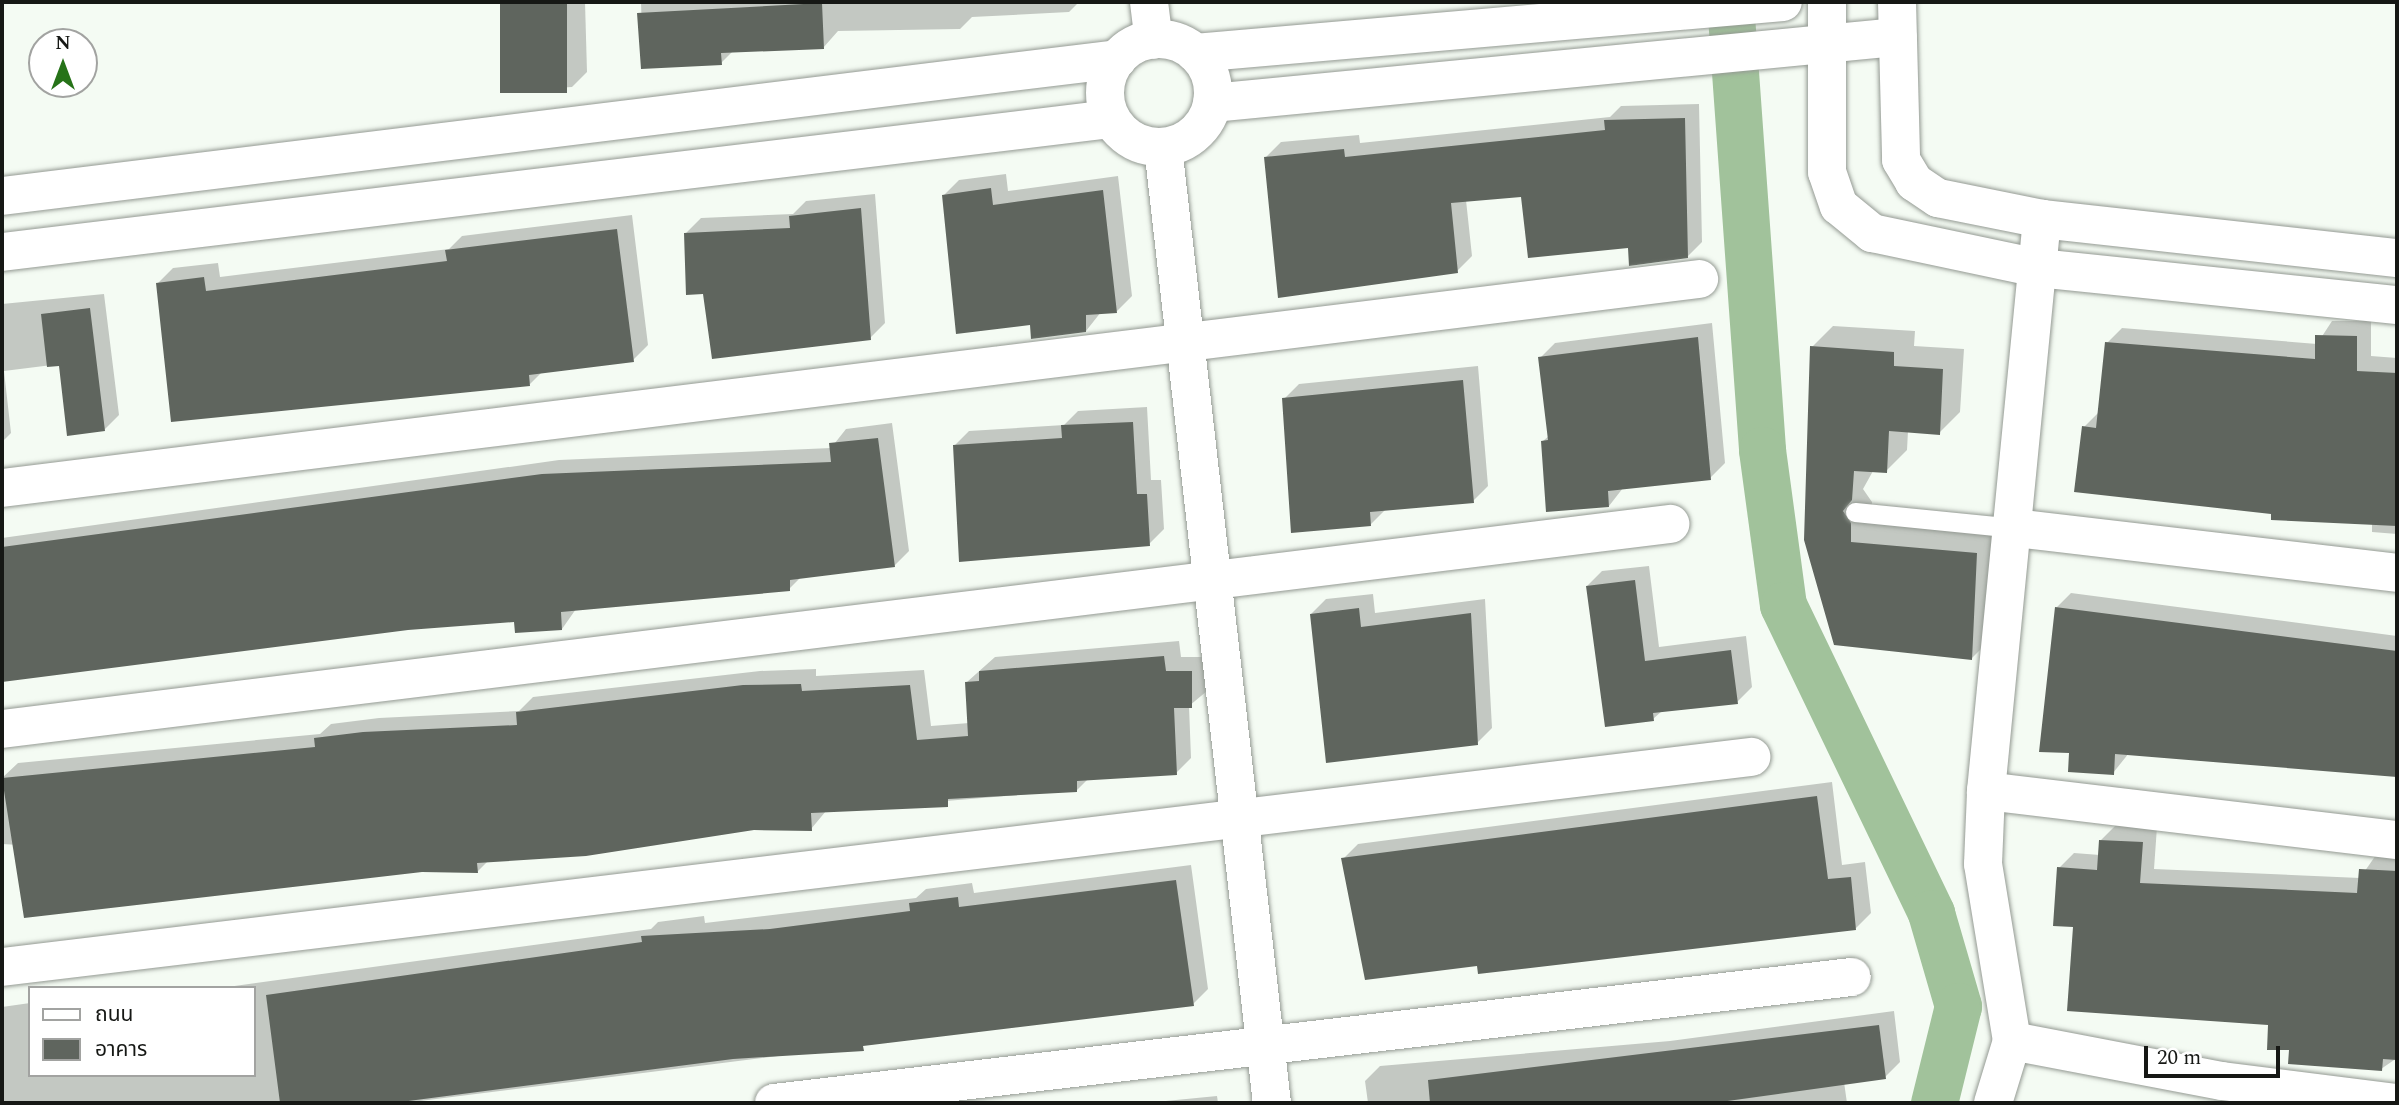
<!DOCTYPE html>
<html>
<head>
<meta charset="utf-8">
<style>
  body { margin:0 }
  #map { position:relative; width:2399px; height:1105px; overflow:hidden; background:#f4fbf3; font-family:Spectral,"Noto Sans Thai",serif }
  div>[style] { position:absolute }
  .shadow>* { inset:0; background:#0003 }
  .canal>* { height:47px; margin:-23.5px; padding:0 23.5px; transform-origin:23.5px; border-radius:23.5px; background:#a1c29b }
  .building>* { inset:0; background:#5f655e; transform-origin:0 0 }
  .roads { filter:drop-shadow(0 0 2px #949a93) drop-shadow(0 0 2px #949a93) }
  .service>* { height:19px; margin:-9.5px; padding:0 9.5px; transform-origin:9.5px; border-radius:9.5px; background:#fff }
  .minor>* { height:38px; margin:-19px; padding:0 19px; transform-origin:19px; border-radius:19px; background:#fff }
  .minor>.ring { margin:-19px; padding:0; box-sizing:content-box; background:none; border:38px solid #fff; border-radius:50% }
  span { translate:-50% -50%; white-space:nowrap; text-align:center; line-height:1.15; -webkit-text-stroke:7px #fff; paint-order:stroke }
  .frame { position:absolute; inset:0; border:4px solid #161815; pointer-events:none }
  .legend { position:absolute; left:28px; top:986px; width:228px; height:91px; box-sizing:border-box; background:#fff; border:2px solid #a2a3a1; margin:0; padding:9px 12px; list-style:none; font-size:21px; color:#161815 }
  .legend li { display:flex; align-items:center; gap:14px; height:35px }
  .legend b { width:35px; border:2px solid #a2a3a1 }
  .north { position:absolute; left:28px; top:28px; width:70px; height:70px; box-sizing:border-box; background:#fff; border:2px solid #a2a3a1; border-radius:50%; rotate:0deg; font-size:19px; font-weight:700; line-height:28px; text-align:center; color:#161815 }
  .north::after { content:''; display:block; margin:auto; width:24px; height:32px; background:#267318; clip-path:polygon(50% 0,100% 100%,50% 72%,0 100%) }
  .scale { position:absolute; left:2144px; top:1046px; width:136px; height:32px; box-sizing:border-box; border:4px solid #161815; border-top:0; padding-left:9px; font-size:21px; line-height:24px; white-space:nowrap; color:#161815; -webkit-text-stroke:5px #fff; paint-order:stroke }
</style>
</head>
<body>
<div id="map">
  <div class="shadow">
    <div style="clip-path:polygon(500px 2px,585px 2px,587px 72px,572px 87px,508px 91px)"></div>
    <div style="clip-path:polygon(641px 2px,1079px 2px,1069px 12px,972px 17px,960px 29px,838px 31px,823px 48px,733px 51px,721px 63px,643px 67px)"></div>
    <div style="clip-path:polygon(1699px 104px,1702px 242px,1687px 257px,1630px 246px,1522px 195px,1466px 200px,1472px 256px,1457px 271px,1266px 157px,1281px 142px,1359px 135px,1360px 143px,1610px 117px,1621px 106px)"></div>
    <div style="clip-path:polygon(1006px 174px,1008px 191px,1118px 176px,1132px 296px,1117px 311px,1101px 312px,1086px 331px,1032px 323px,944px 195px,959px 180px)"></div>
    <div style="clip-path:polygon(875px 194px,885px 323px,870px 338px,705px 292px,686px 233px,701px 218px,793px 214px,806px 201px)"></div>
    <div style="clip-path:polygon(632px 215px,648px 345px,633px 360px,543px 371px,530px 384px,158px 283px,173px 268px,218px 263px,220px 277px,449px 249px,462px 236px)"></div>
    <div style="clip-path:polygon(104px 294px,119px 415px,104px 430px,60px 364px,4px 371px,11px 433px,2px 442px,2px 304px)"></div>
    <div style="clip-path:polygon(2332px 321px,2371px 321px,2371px 356px,2397px 358px,2397px 534px,2372px 532px,2372px 523px,2273px 512px,2084px 427px,2099px 412px,2107px 343px,2122px 328px,2317px 344px)"></div>
    <div style="clip-path:polygon(1712px 323px,1725px 463px,1710px 478px,1623px 488px,1609px 506px,1543px 441px,1550px 435px,1540px 358px,1555px 343px)"></div>
    <div style="clip-path:polygon(1833px 326px,1915px 331px,1914px 346px,1964px 349px,1960px 412px,1939px 433px,1908px 431px,1907px 450px,1886px 471px,1873px 471px,1863px 489px,1872px 502px,1871px 522px,1998px 532px,1993px 637px,1972px 658px,1836px 643px,1812px 347px)"></div>
    <div style="clip-path:polygon(1478px 366px,1488px 486px,1473px 501px,1385px 510px,1370px 525px,1284px 399px,1299px 384px)"></div>
    <div style="clip-path:polygon(1147px 407px,1151px 480px,1161px 480px,1164px 529px,1149px 544px,954px 446px,969px 431px,1064px 425px,1078px 411px)"></div>
    <div style="clip-path:polygon(892px 423px,909px 551px,894px 566px,801px 577px,789px 589px,576px 609px,562px 629px,516px 620px,408px 629px,2px 680px,2px 538px,559px 460px,831px 448px,846px 429px)"></div>
    <div style="clip-path:polygon(1649px 566px,1659px 647px,1746px 636px,1752px 687px,1737px 702px,1662px 711px,1653px 719px,1587px 586px,1602px 571px)"></div>
    <div style="clip-path:polygon(2071px 593px,2397px 636px,2397px 774px,2129px 753px,2113px 773px,2071px 752px,2056px 608px)"></div>
    <div style="clip-path:polygon(1373px 594px,1375px 613px,1485px 599px,1492px 728px,1477px 743px,1311px 614px,1326px 599px)"></div>
    <div style="clip-path:polygon(1179px 641px,1181px 657px,1206px 657px,1207px 691px,1189px 706px,1191px 758px,1176px 773px,1089px 778px,1077px 790px,826px 811px,811px 829px,754px 828px,488px 861px,477px 872px,2px 844px,2px 778px,18px 763px,320px 734px,331px 724px,379px 718px,519px 711px,533px 697px,760px 671px,816px 669px,816px 676px,924px 670px,931px 726px,969px 723px,967px 682px,995px 657px)"></div>
    <div style="clip-path:polygon(1832px 782px,1842px 865px,1865px 862px,1871px 913px,1856px 928px,1479px 964px,1343px 859px,1358px 844px)"></div>
    <div style="clip-path:polygon(2116px 825px,2157px 827px,2154px 869px,2360px 878px,2376px 855px,2397px 856px,2397px 1058px,2381px 1069px,2291px 1049px,2270px 1024px,2075px 926px,2059px 868px,2074px 853px,2100px 855px,2101px 840px)"></div>
    <div style="clip-path:polygon(1191px 865px,1208px 989px,1193px 1004px,404px 1103px,2px 1103px,2px 1007px,30px 1003px,30px 1075px,254px 1075px,254px 988px,220px 988px,651px 929px,658px 922px,704px 916px,705px 923px,916px 898px,926px 889px,972px 883px,974px 893px)"></div>
    <div style="clip-path:polygon(1894px 1011px,1900px 1062px,1885px 1077px,1844px 1082px,1847px 1103px,1368px 1103px,1365px 1081px,1380px 1066px,1670px 1041px)"></div>
    <div style="clip-path:polygon(1217px 1096px,1218px 1103px,1145px 1103px)"></div>
  </div>
  <div class="canal">
    <div style="left:1730px;top:2px;width:449px;rotate:85.9deg"></div>
    <div style="left:1762px;top:450px;width:156px;rotate:82.3deg"></div>
    <div style="left:1783px;top:605px;width:342px;rotate:64.3deg"></div>
    <div style="left:1931px;top:913px;width:97px;rotate:73.8deg"></div>
    <div style="left:1958px;top:1006px;width:100px;rotate:103.9deg"></div>
  </div>
  <div class="building">
    <div style="left:500px;top:2px;width:67px;height:91px"></div>
    <div style="clip-path:polygon(822px 3px,824px 49px,721px 53px,722px 65px,641px 69px,637px 13px)"></div>
    <div style="clip-path:polygon(1685px 118px,1688px 258px,1629px 266px,1628px 248px,1528px 258px,1521px 197px,1451px 203px,1458px 273px,1278px 298px,1264px 157px,1344px 149px,1345px 157px,1605px 130px,1604px 120px)"></div>
    <div style="clip-path:polygon(991px 188px,993px 205px,1103px 190px,1117px 313px,1086px 315px,1086px 332px,1031px 339px,1030px 325px,956px 334px,942px 195px)"></div>
    <div style="clip-path:polygon(861px 208px,871px 340px,712px 359px,703px 294px,686px 295px,684px 233px,790px 228px,789px 216px)"></div>
    <div style="clip-path:polygon(617px 229px,634px 362px,529px 375px,530px 386px,171px 422px,156px 283px,204px 277px,206px 291px,447px 261px,445px 250px)"></div>
    <div style="clip-path:polygon(90px 308px,105px 431px,67px 436px,59px 366px,47px 367px,41px 314px)"></div>
    <div style="clip-path:polygon(2315px 335px,2357px 336px,2357px 371px,2397px 373px,2397px 526px,2271px 520px,2271px 514px,2074px 492px,2082px 426px,2096px 428px,2105px 342px,2315px 359px)"></div>
    <div style="clip-path:polygon(1698px 337px,1711px 480px,1608px 491px,1609px 507px,1546px 512px,1541px 441px,1548px 440px,1538px 357px)"></div>
    <div style="clip-path:polygon(1810px 346px,1894px 352px,1894px 366px,1943px 369px,1940px 435px,1889px 431px,1887px 473px,1854px 471px,1852px 500px,1843px 511px,1851px 523px,1851px 542px,1977px 553px,1972px 660px,1834px 645px,1804px 540px)"></div>
    <div style="clip-path:polygon(1463px 380px,1474px 503px,1370px 512px,1371px 526px,1291px 533px,1282px 398px)"></div>
    <div style="clip-path:polygon(1133px 422px,1137px 494px,1147px 494px,1150px 546px,959px 562px,953px 445px,1062px 438px,1061px 425px)"></div>
    <div style="clip-path:polygon(878px 438px,895px 567px,790px 580px,790px 591px,561px 612px,562px 630px,515px 633px,514px 622px,408px 630px,2px 682px,2px 547px,542px 474px,831px 462px,829px 443px)"></div>
    <div style="clip-path:polygon(1635px 580px,1645px 661px,1731px 650px,1738px 704px,1653px 713px,1654px 721px,1605px 727px,1586px 586px)"></div>
    <div style="clip-path:polygon(2055px 607px,2397px 651px,2397px 777px,2115px 754px,2114px 775px,2068px 772px,2069px 753px,2039px 752px)"></div>
    <div style="clip-path:polygon(1359px 608px,1361px 627px,1471px 613px,1478px 745px,1326px 763px,1310px 614px)"></div>
    <div style="clip-path:polygon(1164px 656px,1166px 671px,1192px 671px,1192px 708px,1174px 708px,1177px 775px,1077px 781px,1077px 792px,948px 799px,948px 807px,811px 813px,812px 831px,754px 830px,586px 856px,477px 863px,478px 873px,422px 872px,24px 918px,2px 778px,315px 747px,314px 738px,363px 732px,517px 725px,516px 712px,743px 685px,801px 684px,802px 691px,910px 685px,917px 740px,968px 736px,965px 682px,979px 681px,979px 671px)"></div>
    <div style="clip-path:polygon(1817px 796px,1828px 879px,1851px 877px,1856px 930px,1478px 974px,1477px 966px,1365px 980px,1341px 858px)"></div>
    <div style="clip-path:polygon(2099px 840px,2143px 842px,2140px 883px,2357px 893px,2359px 869px,2397px 871px,2397px 1060px,2383px 1059px,2382px 1071px,2288px 1064px,2289px 1050px,2267px 1050px,2268px 1025px,2067px 1011px,2073px 927px,2053px 926px,2057px 867px,2097px 870px)"></div>
    <div style="clip-path:polygon(1176px 880px,1194px 1006px,863px 1046px,864px 1051px,733px 1059px,393px 1103px,280px 1103px,266px 995px,642px 942px,641px 936px,770px 929px,910px 911px,909px 903px,958px 897px,959px 907px)"></div>
    <div style="clip-path:polygon(1879px 1025px,1886px 1079px,1713px 1103px,1430px 1103px,1428px 1080px)"></div>
  </div>
  <div class="roads">
    <div class="service">
      <div style="left:1855px;top:512px;width:161px;rotate:5.7deg"></div>
    </div>
    <div class="minor">
      <div style="left:1149px;top:2px;width:38px;rotate:83deg"></div>
      <div style="left:1827px;top:2px;width:170px;rotate:90deg"></div>
      <div style="left:1827px;top:172px;width:36px;rotate:71deg"></div>
      <div style="left:1839px;top:206px;width:43px;rotate:39.3deg"></div>
      <div style="left:1872px;top:233px;width:170px;rotate:11.9deg"></div>
      <div style="left:2038px;top:268px;width:361px;rotate:5.9deg"></div>
      <div style="left:1897px;top:2px;width:158px;rotate:88.5deg"></div>
      <div style="left:1901px;top:160px;width:26px;rotate:59deg"></div>
      <div style="left:1914px;top:182px;width:29px;rotate:34deg"></div>
      <div style="left:1938px;top:198px;width:106px;rotate:11.4deg"></div>
      <div style="left:2042px;top:219px;width:357px;rotate:6.3deg"></div>
      <div class="ring" style="left:1105px;top:39px;width:70px;height:70px"></div>
      <div style="left:1195px;top:53px;width:590px;rotate:-4.96deg"></div>
      <div style="left:1212px;top:103px;width:689px;rotate:-5.5deg"></div>
      <div style="left:1163px;top:147px;width:962px;rotate:83.5deg"></div>
      <div style="left:2px;top:196px;width:1124px;rotate:-7deg"></div>
      <div style="left:2px;top:252px;width:1117px;rotate:-6.84deg"></div>
      <div style="left:2px;top:488px;width:1710px;rotate:-7.02deg"></div>
      <div style="left:2015px;top:528px;width:385px;rotate:6.7deg"></div>
      <div style="left:2px;top:729px;width:1681px;rotate:-7.01deg"></div>
      <div style="left:1986px;top:791px;width:414px;rotate:6.8deg"></div>
      <div style="left:2px;top:967px;width:1762px;rotate:-6.85deg"></div>
      <div style="left:2012px;top:1041px;width:214px;rotate:10.8deg"></div>
      <div style="left:2222px;top:1081px;width:176px;rotate:7.2deg"></div>
      <div style="left:774px;top:1103px;width:1085px;rotate:-6.67deg"></div>
      <div style="left:1993px;top:1103px;width:65px;rotate:-73deg"></div>
      <div style="left:2012px;top:1041px;width:179px;rotate:-99.3deg"></div>
      <div style="left:1983px;top:864px;width:73px;rotate:-87.6deg"></div>
      <div style="left:1986px;top:791px;width:575px;rotate:-84.41deg"></div>
    </div>
  </div>
  <div class="frame"></div>
  <ul class="legend">
  <li><b style="height:9px;background:#fff"></b>ถนน</li>
  <li><b style="height:19px;background:#5f655e"></b>อาคาร</li>
  </ul>
  <div class="north">N</div>
  <div class="scale">20 m</div>
</div>
</body>
</html>
